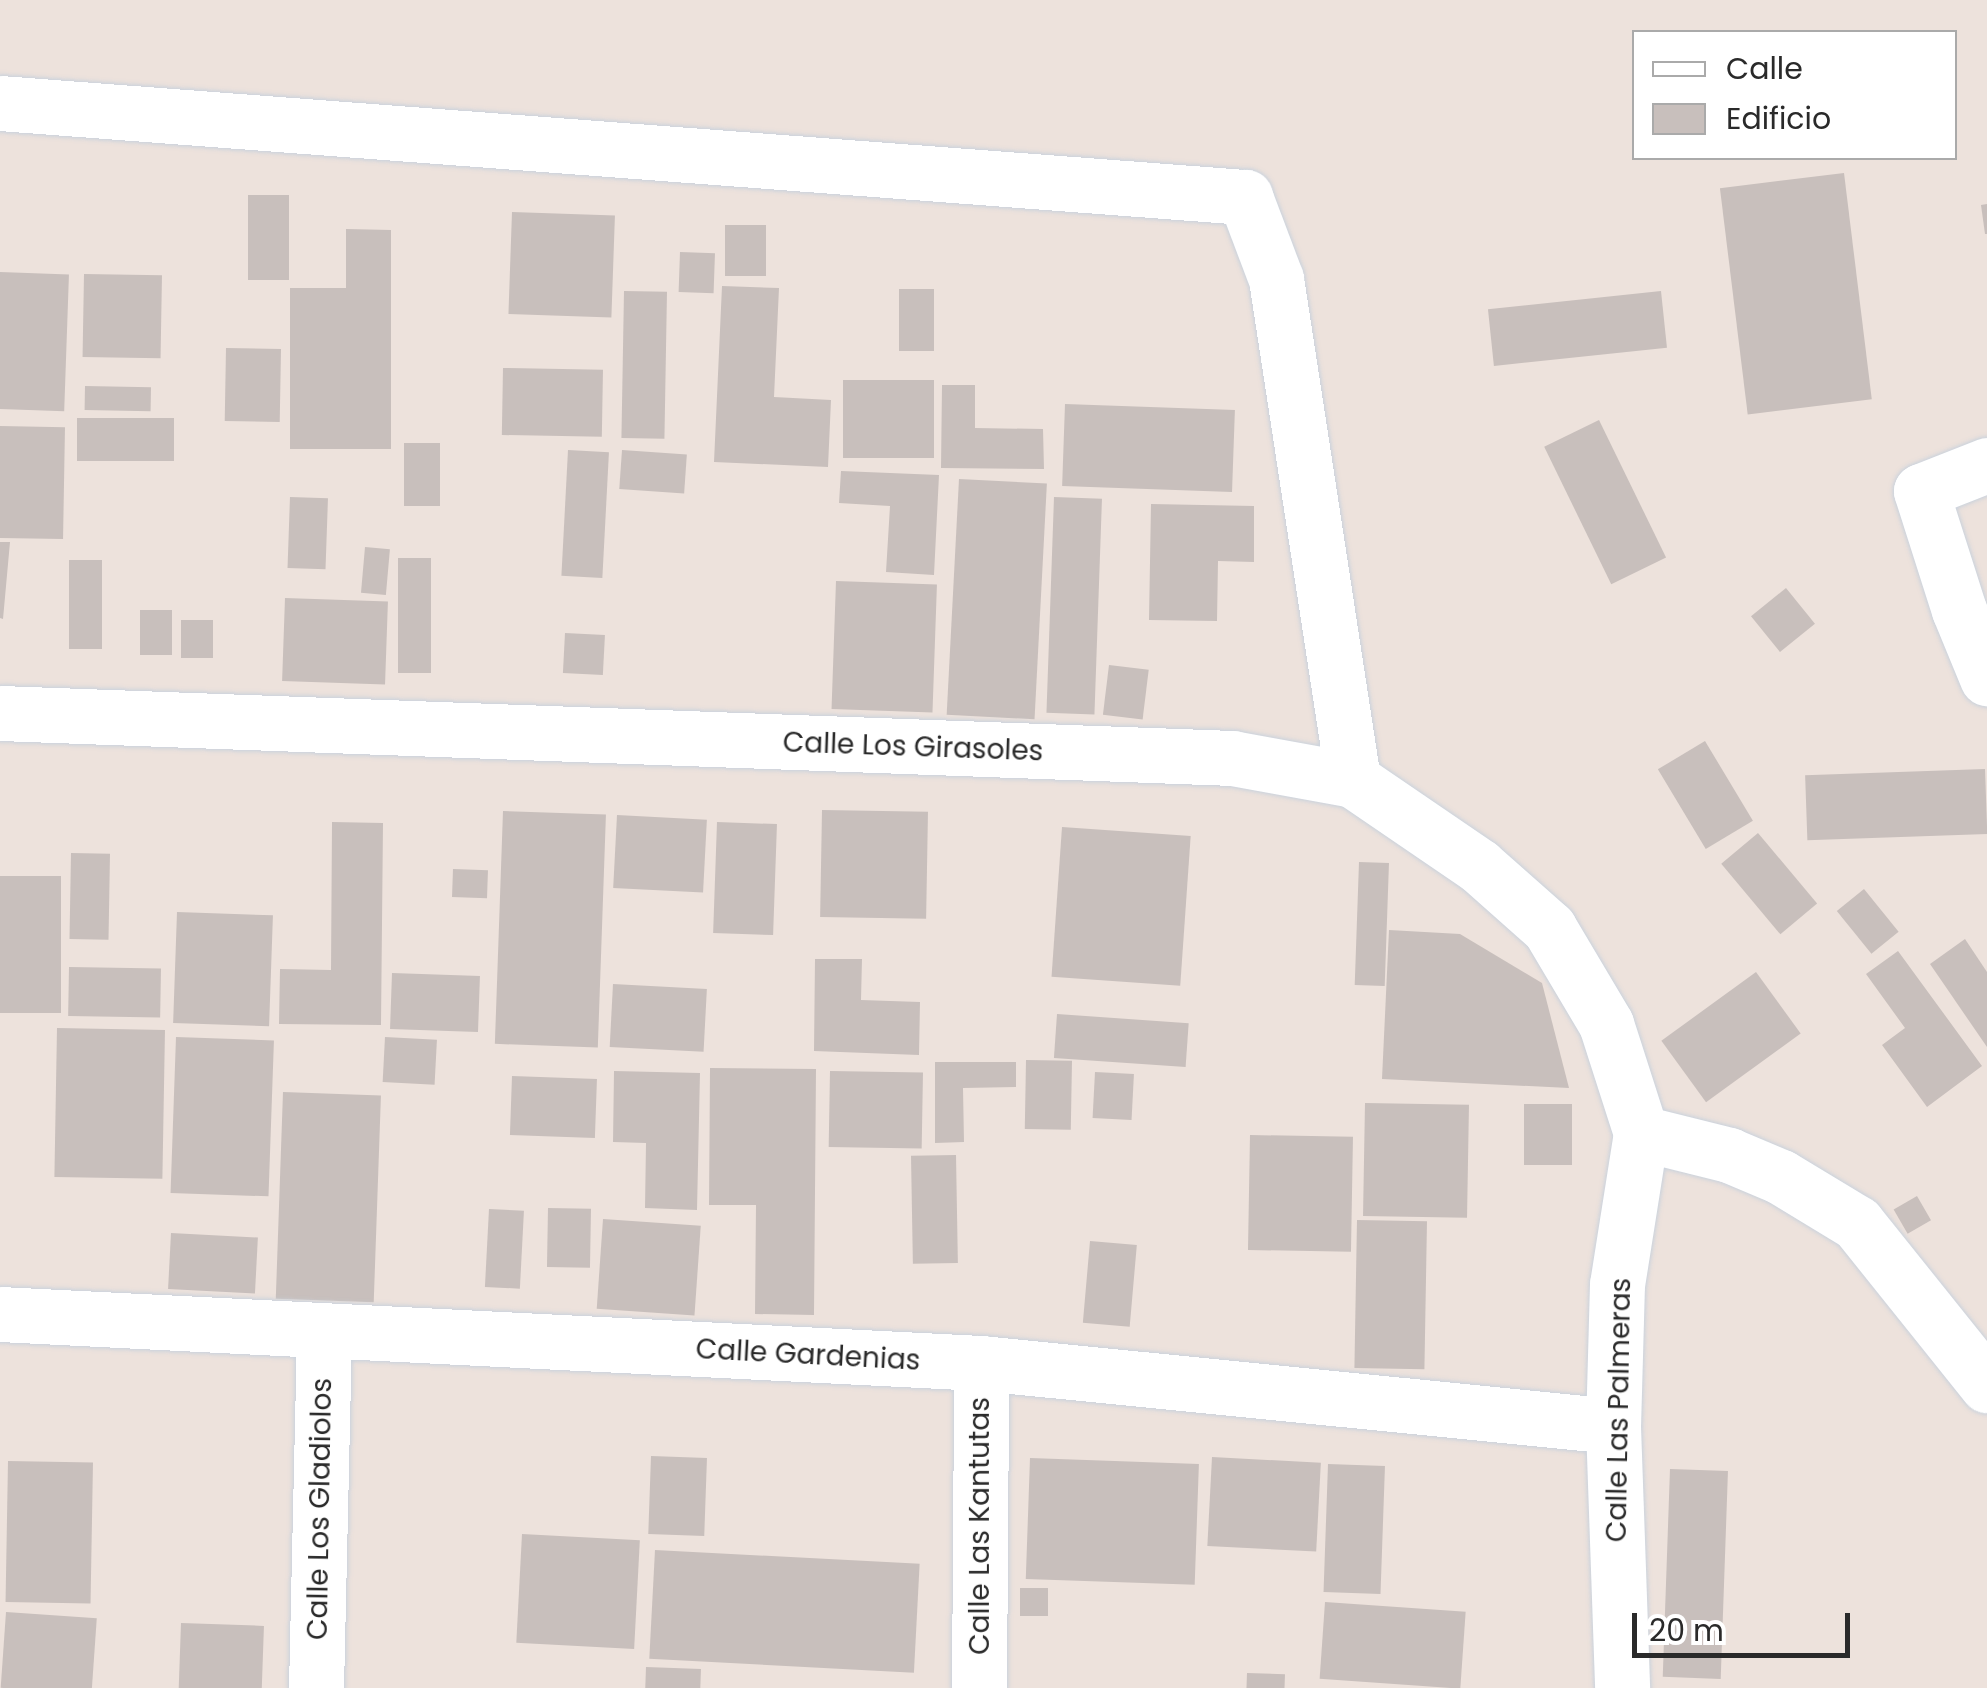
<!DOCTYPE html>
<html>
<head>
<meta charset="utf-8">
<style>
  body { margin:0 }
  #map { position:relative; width:1987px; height:1688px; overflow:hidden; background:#ede2dc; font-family:Poppins,sans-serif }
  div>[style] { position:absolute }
  .building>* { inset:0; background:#c8bfbc; transform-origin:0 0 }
  .roads { filter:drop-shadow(0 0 2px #cad2dc) drop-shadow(0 0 2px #cad2dc) }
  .street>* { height:55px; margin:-27.5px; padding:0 27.5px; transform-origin:27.5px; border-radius:27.5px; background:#fff }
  span { translate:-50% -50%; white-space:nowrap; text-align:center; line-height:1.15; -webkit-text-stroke:9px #fff; paint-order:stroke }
  .street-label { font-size:28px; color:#2a2a2a }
  .legend { position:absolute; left:1632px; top:30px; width:325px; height:130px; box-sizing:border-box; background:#fff; border:2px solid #aaa; margin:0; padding:12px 18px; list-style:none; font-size:30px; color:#2a2a2a }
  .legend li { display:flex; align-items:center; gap:20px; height:50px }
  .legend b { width:50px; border:2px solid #aaa }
  .scale { position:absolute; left:1632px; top:1613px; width:218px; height:45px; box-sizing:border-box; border:5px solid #2a2a2a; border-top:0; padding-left:12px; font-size:30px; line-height:35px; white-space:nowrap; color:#2a2a2a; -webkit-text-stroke:8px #fff; paint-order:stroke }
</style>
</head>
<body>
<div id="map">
  <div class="building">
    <div style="left:1844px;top:173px;width:228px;height:125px;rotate:83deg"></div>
    <div style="left:248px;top:195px;width:41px;height:85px"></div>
    <div style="clip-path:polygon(1987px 204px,1987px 234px,1985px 234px,1981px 205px)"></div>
    <div style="left:512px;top:212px;width:103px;height:102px;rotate:2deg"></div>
    <div style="left:725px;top:225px;width:41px;height:51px"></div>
    <div style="clip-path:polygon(346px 229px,391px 230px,391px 449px,290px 449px,290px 288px,346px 288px)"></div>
    <div style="left:680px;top:252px;width:35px;height:40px;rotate:2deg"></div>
    <div style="left:0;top:272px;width:69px;height:137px;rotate:2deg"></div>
    <div style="left:84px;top:274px;width:78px;height:83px;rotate:1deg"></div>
    <div style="clip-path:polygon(722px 286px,779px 288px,774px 397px,831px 400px,828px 467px,714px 462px)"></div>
    <div style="left:899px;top:289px;width:35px;height:62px"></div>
    <div style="left:624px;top:291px;width:43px;height:147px;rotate:1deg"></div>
    <div style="left:1661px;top:291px;width:57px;height:174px;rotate:84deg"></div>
    <div style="left:226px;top:348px;width:55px;height:73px;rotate:1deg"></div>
    <div style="left:503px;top:368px;width:100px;height:67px;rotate:1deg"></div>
    <div style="left:934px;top:380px;width:78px;height:91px;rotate:90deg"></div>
    <div style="clip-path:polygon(942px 385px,975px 385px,975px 428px,1043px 429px,1044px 469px,941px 468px)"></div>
    <div style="left:85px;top:386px;width:66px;height:24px;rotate:1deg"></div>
    <div style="left:1065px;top:404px;width:170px;height:82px;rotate:2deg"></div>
    <div style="left:77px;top:418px;width:97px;height:43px"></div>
    <div style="left:1599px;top:420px;width:153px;height:61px;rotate:64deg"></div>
    <div style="left:0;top:426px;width:65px;height:112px;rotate:1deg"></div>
    <div style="left:404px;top:443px;width:36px;height:63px"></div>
    <div style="left:568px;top:450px;width:41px;height:126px;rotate:3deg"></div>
    <div style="left:622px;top:450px;width:65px;height:39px;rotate:4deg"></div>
    <div style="clip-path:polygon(841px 471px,939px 475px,934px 575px,886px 572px,890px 506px,839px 503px)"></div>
    <div style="left:959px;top:479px;width:88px;height:236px;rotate:3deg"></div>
    <div style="left:290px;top:497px;width:38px;height:71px;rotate:2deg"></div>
    <div style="left:1054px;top:497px;width:48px;height:216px;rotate:2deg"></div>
    <div style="clip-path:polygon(1151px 504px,1254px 506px,1254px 562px,1218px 561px,1217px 621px,1149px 620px)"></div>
    <div style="clip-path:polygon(0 542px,10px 542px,3px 619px,0 618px)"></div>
    <div style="left:365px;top:547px;width:25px;height:46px;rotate:5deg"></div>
    <div style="left:398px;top:558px;width:33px;height:115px"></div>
    <div style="left:69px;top:560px;width:33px;height:89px"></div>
    <div style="left:836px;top:581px;width:101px;height:128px;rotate:2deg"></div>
    <div style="left:1786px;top:588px;width:46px;height:45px;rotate:51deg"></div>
    <div style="left:285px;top:598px;width:103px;height:83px;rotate:2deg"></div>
    <div style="left:140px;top:610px;width:32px;height:45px"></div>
    <div style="left:181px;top:620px;width:32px;height:38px"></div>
    <div style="left:565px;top:633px;width:40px;height:40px;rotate:3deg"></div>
    <div style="left:1109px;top:665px;width:40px;height:50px;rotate:7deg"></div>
    <div style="left:1705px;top:741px;width:93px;height:55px;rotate:59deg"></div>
    <div style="left:1985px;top:769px;width:65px;height:180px;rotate:88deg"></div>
    <div style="left:822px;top:810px;width:106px;height:107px;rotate:1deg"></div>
    <div style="left:503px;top:811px;width:103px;height:233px;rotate:2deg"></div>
    <div style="left:617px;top:815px;width:90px;height:73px;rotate:3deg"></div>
    <div style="clip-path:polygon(332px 822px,383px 823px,381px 1025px,279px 1024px,280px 969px,331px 970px)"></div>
    <div style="left:717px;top:822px;width:60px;height:111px;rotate:2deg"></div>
    <div style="left:1062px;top:827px;width:129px;height:150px;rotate:4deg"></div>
    <div style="left:1758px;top:833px;width:92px;height:48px;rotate:50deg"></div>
    <div style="left:71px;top:853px;width:39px;height:86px;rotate:1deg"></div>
    <div style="left:1359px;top:862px;width:30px;height:123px;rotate:2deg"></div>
    <div style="left:453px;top:869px;width:35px;height:28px;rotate:2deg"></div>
    <div style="left:0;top:876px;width:61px;height:137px"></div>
    <div style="left:1864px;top:889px;width:55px;height:35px;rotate:51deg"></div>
    <div style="left:177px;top:912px;width:96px;height:111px;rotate:2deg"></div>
    <div style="clip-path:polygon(1389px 930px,1460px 934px,1542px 983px,1569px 1088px,1382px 1079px)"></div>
    <div style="clip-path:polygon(1965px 939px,1987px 972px,1987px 1047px,1930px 964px)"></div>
    <div style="clip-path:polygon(1898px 951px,1982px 1066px,1927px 1107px,1882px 1045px,1905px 1028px,1866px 974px)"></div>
    <div style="clip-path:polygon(815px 959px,862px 959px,861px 1000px,920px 1002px,919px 1055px,814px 1051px)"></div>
    <div style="left:69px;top:967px;width:92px;height:49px;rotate:1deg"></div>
    <div style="left:1756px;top:972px;width:76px;height:117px;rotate:54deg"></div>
    <div style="left:392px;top:973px;width:88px;height:56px;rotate:2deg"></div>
    <div style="left:613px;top:984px;width:94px;height:63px;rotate:3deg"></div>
    <div style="left:1057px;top:1014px;width:132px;height:44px;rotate:4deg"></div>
    <div style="left:57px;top:1028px;width:108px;height:149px;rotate:1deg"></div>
    <div style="left:176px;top:1037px;width:98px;height:156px;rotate:2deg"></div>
    <div style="left:385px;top:1037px;width:52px;height:45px;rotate:3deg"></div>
    <div style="left:1026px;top:1060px;width:46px;height:69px;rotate:1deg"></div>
    <div style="clip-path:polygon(935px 1062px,1016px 1062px,1016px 1087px,963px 1088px,964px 1142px,935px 1143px)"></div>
    <div style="clip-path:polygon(710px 1068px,816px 1069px,814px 1315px,755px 1314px,756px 1205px,709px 1205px)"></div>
    <div style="clip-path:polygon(614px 1071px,700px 1073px,697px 1210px,645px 1208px,646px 1143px,613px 1142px)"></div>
    <div style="left:830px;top:1071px;width:93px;height:76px;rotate:1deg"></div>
    <div style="left:1095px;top:1072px;width:39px;height:46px;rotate:3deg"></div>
    <div style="left:512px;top:1076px;width:85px;height:59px;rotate:2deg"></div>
    <div style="left:283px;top:1092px;width:98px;height:207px;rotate:2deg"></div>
    <div style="left:1365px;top:1103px;width:104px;height:113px;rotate:1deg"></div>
    <div style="left:1524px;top:1104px;width:48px;height:61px"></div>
    <div style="left:1250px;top:1135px;width:103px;height:115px;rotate:1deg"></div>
    <div style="left:956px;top:1155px;width:108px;height:45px;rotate:89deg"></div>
    <div style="left:1917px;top:1196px;width:28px;height:27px;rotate:60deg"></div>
    <div style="left:548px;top:1208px;width:43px;height:59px;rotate:1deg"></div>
    <div style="left:489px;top:1209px;width:35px;height:78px;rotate:3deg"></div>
    <div style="left:603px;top:1219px;width:98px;height:90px;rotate:4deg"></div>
    <div style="left:1357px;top:1220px;width:70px;height:148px;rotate:1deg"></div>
    <div style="left:171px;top:1233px;width:87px;height:56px;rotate:3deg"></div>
    <div style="left:1090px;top:1241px;width:47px;height:82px;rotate:5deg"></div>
    <div style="left:651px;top:1456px;width:56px;height:78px;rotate:2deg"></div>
    <div style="left:1212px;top:1457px;width:109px;height:89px;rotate:3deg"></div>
    <div style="left:1030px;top:1458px;width:169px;height:121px;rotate:2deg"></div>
    <div style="left:8px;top:1461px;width:85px;height:141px;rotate:1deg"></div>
    <div style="left:1328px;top:1464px;width:57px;height:128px;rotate:2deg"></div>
    <div style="left:1670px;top:1469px;width:58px;height:208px;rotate:2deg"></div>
    <div style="left:522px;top:1534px;width:118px;height:109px;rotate:3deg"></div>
    <div style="left:655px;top:1550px;width:265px;height:109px;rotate:3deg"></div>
    <div style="left:1020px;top:1588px;width:28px;height:28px"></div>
    <div style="left:1325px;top:1602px;width:141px;height:77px;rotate:4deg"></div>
    <div style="left:6px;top:1612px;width:91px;height:76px;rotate:4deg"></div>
    <div style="left:181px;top:1623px;width:83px;height:65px;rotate:2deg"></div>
    <div style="left:646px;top:1667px;width:55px;height:21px;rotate:2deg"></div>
    <div style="left:1247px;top:1673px;width:38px;height:15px;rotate:2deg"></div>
  </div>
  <div class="roads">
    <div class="street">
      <div style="left:0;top:103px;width:1249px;rotate:4.32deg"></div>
      <div style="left:1245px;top:197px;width:88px;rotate:69.3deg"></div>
      <div style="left:1276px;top:279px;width:507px;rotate:81.26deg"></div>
      <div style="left:1987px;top:465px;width:71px;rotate:158.5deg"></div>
      <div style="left:1921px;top:491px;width:125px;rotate:72.3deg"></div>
      <div style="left:1959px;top:610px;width:74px;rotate:67.6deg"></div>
      <div style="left:0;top:713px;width:1233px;rotate:2.09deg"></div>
      <div style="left:1232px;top:758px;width:123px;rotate:10.3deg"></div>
      <div style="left:1353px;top:780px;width:153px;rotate:34.3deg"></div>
      <div style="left:1479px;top:866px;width:94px;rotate:41.5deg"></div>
      <div style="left:1549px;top:928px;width:112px;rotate:59.3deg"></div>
      <div style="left:1606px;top:1024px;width:114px;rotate:72.2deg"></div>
      <div style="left:1641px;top:1133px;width:153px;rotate:99deg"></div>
      <div style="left:1617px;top:1284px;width:142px;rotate:91.6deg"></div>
      <div style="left:1613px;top:1426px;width:262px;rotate:88deg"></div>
      <div style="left:1641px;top:1133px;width:91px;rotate:14deg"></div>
      <div style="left:1729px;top:1155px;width:56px;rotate:22.9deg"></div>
      <div style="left:1781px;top:1177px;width:89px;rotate:31.2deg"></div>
      <div style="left:1857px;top:1223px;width:208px;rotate:51.3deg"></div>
      <div style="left:0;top:1314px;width:982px;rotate:2.86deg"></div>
      <div style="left:981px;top:1363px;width:635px;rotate:5.69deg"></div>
      <div style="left:316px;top:1688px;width:357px;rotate:-88.7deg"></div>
      <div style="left:979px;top:1688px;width:325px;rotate:-89.6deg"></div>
    </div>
  </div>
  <div class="street-label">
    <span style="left:913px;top:747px;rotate:2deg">Calle Los Girasoles</span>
    <span style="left:808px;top:1355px;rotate:3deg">Calle Gardenias</span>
    <span style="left:1619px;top:1410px;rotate:-89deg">Calle Las Palmeras</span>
    <span style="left:320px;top:1509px;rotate:-89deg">Calle Los Gladiolos</span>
    <span style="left:980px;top:1526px;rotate:-90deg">Calle Las Kantutas</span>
  </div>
  <ul class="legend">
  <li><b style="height:12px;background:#fff"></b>Calle</li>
  <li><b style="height:28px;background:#c8bfbc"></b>Edificio</li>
  </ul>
  <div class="scale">20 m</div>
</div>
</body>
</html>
